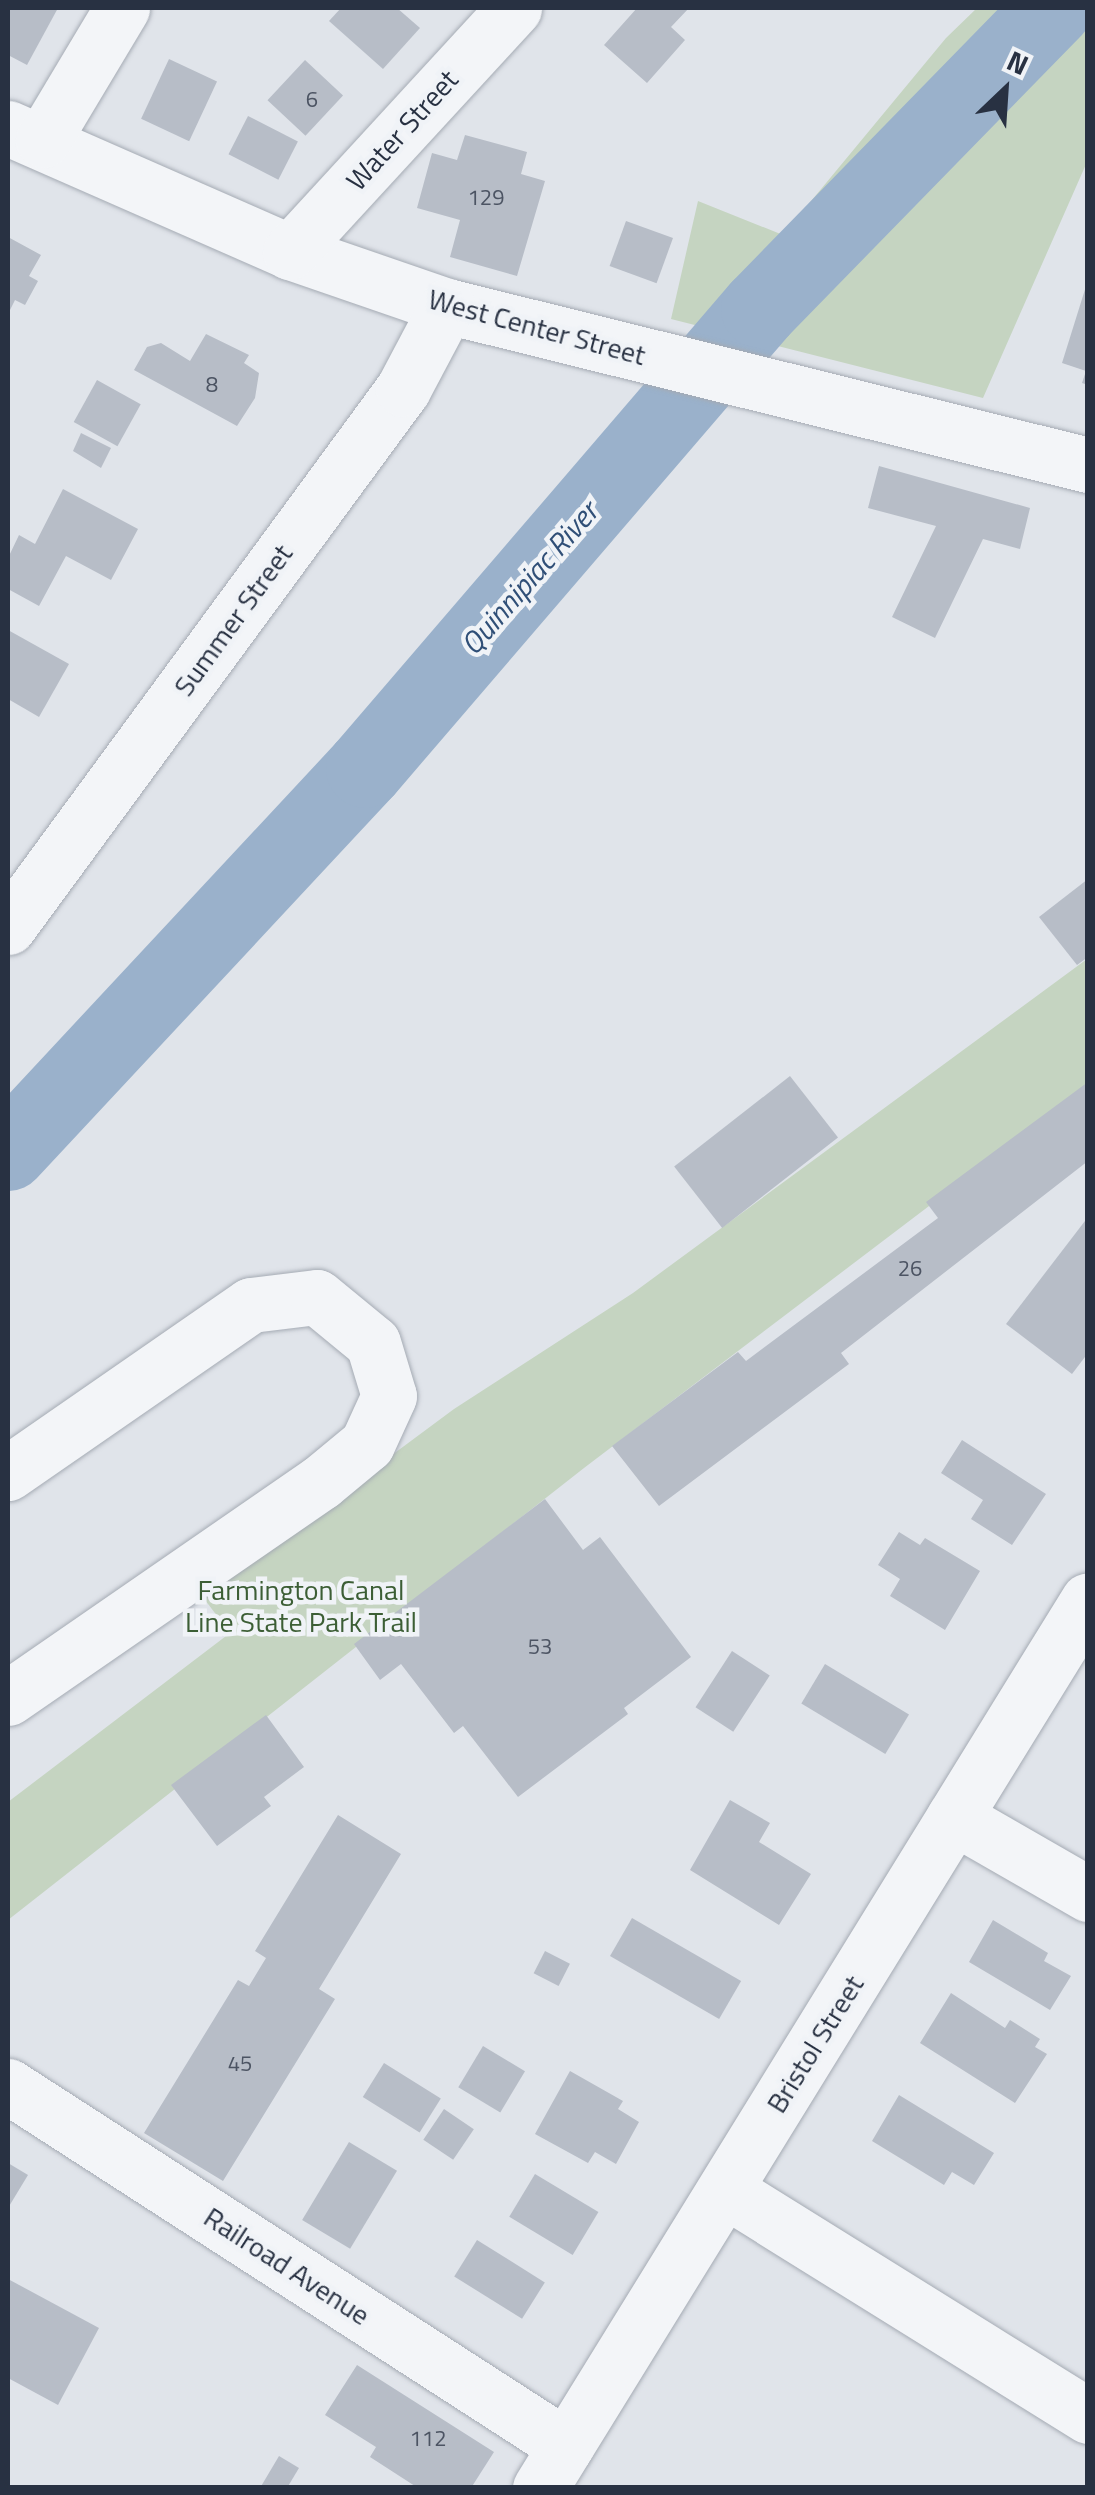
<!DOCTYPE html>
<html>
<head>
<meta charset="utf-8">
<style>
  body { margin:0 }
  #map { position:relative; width:1095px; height:2495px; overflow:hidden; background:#e0e4ea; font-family:"Titillium Web",sans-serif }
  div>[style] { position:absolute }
  .green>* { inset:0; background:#c5d4c1 }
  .river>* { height:78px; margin:-39px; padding:0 39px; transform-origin:39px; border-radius:39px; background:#9ab1cb }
  .building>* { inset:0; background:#b7bdc7; transform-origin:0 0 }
  .roads { filter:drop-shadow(0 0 2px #a5abb4) drop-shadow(0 0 2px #a5abb4) }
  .minor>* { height:55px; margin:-27.5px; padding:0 27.5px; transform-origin:27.5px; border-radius:27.5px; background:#f3f5f8 }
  span { translate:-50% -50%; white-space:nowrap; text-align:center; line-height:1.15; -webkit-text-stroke:9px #f0f3f7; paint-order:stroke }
  .number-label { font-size:22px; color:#4c5463 }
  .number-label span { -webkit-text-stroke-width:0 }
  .street-label { font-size:28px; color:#283142 }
  .park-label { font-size:28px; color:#3c5e35 }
  .water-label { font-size:30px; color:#304f77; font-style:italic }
  .frame { position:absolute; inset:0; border:10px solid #283142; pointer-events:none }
  .north { position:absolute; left:955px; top:40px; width:100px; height:100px; -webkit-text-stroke:8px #f0f3f7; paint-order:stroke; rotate:25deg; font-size:28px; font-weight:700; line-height:40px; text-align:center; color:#283142 }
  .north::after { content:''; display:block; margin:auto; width:35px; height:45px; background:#283142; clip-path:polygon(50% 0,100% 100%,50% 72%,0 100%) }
</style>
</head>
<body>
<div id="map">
  <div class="green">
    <div style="clip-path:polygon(977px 8px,1088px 8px,1087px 162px,983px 398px,671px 319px,698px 201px,783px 235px,946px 38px)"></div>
    <div style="clip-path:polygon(1087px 959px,1087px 1086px,584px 1468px,8px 1920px,8px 1802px,230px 1633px,202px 1596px,454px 1409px,633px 1293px)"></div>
  </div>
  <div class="river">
    <div style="left:8px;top:1152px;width:524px;rotate:-47.01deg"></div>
    <div style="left:365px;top:769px;width:606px;rotate:-49.35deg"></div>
    <div style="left:760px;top:309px;width:421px;rotate:-45.7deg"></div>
  </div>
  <div class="building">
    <div style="clip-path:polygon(8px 8px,58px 8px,27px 65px,8px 55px)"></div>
    <div style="clip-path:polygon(341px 8px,397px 8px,420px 28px,383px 69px,329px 21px)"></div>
    <div style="clip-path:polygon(637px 8px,689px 8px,671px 27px,685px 40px,647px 83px,604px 45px)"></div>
    <div style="left:169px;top:59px;width:53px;height:66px;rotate:25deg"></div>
    <div style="left:305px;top:60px;width:52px;height:55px;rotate:43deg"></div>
    <div style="left:248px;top:116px;width:56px;height:43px;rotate:27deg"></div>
    <div style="clip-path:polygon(465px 135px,527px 152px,521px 174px,545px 181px,517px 276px,450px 257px,460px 220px,417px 208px,432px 153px,457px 160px)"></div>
    <div style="left:626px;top:221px;width:50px;height:48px;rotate:20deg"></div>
    <div style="clip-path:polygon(8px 237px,41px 255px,29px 276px,38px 281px,25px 305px,15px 300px,8px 314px)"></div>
    <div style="clip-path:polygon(1087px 283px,1088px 283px,1088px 385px,1082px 383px,1086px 371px,1062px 363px)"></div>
    <div style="clip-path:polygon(206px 334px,249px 355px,244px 363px,259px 373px,255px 398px,237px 426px,134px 370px,147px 347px,161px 343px,190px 361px)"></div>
    <div style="left:97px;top:380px;width:50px;height:48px;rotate:29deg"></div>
    <div style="clip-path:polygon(81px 433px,111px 448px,101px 468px,73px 451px)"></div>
    <div style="clip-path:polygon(879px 466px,1030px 508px,1020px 549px,983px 539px,935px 638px,892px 617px,936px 526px,868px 508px)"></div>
    <div style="clip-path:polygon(63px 489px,138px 529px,111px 580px,66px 556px,39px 606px,8px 589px,8px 558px,19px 535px,35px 544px)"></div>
    <div style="clip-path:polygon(8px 630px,69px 664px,39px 717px,8px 699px)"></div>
    <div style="clip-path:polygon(1088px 879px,1088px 957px,1077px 965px,1039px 917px)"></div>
    <div style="left:790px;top:1076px;width:78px;height:147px;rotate:52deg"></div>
    <div style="clip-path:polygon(1088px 1082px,1088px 1161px,841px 1353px,849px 1364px,659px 1506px,612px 1446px,738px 1352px,746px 1361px,938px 1218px,926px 1202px)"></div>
    <div style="clip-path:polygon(1088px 1217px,1088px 1353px,1072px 1374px,1006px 1324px)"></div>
    <div style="clip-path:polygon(962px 1440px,1046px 1494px,1012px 1545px,971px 1519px,983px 1500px,941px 1473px)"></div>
    <div style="clip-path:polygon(545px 1499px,583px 1550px,600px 1537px,691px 1657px,624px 1708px,628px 1714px,518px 1797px,463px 1726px,454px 1733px,401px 1664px,380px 1680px,354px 1644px)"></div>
    <div style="clip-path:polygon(899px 1532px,920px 1545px,925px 1538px,980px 1571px,945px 1630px,890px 1596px,900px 1579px,878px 1565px)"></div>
    <div style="left:732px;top:1651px;width:45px;height:67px;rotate:33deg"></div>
    <div style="left:825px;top:1664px;width:98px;height:46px;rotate:31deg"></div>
    <div style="clip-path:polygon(266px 1715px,304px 1767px,264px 1797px,271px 1806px,217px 1846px,171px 1785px)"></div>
    <div style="clip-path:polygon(730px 1800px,770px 1823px,759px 1842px,811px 1874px,779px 1925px,690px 1870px)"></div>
    <div style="clip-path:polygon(338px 1815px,401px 1854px,319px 1989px,335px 1999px,223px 2181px,144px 2133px,238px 1980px,249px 1986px,266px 1958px,255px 1951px)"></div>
    <div style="left:632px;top:1918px;width:126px;height:44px;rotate:30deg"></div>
    <div style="clip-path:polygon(993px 1920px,1048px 1953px,1044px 1961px,1071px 1976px,1050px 2010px,969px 1962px)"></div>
    <div style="left:545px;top:1951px;width:28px;height:25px;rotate:27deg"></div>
    <div style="clip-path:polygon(951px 1993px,1005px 2028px,1010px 2020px,1040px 2039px,1035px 2047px,1047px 2054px,1015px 2103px,920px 2043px)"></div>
    <div style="left:483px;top:2046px;width:49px;height:48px;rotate:31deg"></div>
    <div style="left:384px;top:2063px;width:67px;height:40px;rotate:32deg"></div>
    <div style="clip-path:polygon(570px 2071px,623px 2101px,618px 2109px,639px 2122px,616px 2164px,595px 2152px,588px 2163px,535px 2134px)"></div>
    <div style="clip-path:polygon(899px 2095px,994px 2153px,974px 2185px,952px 2172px,944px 2185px,872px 2141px)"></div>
    <div style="left:444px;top:2109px;width:36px;height:37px;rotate:34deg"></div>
    <div style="left:349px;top:2142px;width:56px;height:91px;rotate:31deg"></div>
    <div style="clip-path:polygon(8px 2163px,28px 2175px,8px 2208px)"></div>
    <div style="left:535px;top:2174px;width:74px;height:50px;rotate:31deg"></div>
    <div style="left:477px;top:2240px;width:80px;height:43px;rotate:32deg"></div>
    <div style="clip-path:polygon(8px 2279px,99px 2328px,58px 2405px,8px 2378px)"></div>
    <div style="clip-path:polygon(357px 2365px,494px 2452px,471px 2488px,418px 2488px,370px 2457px,376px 2447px,325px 2415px)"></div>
    <div style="clip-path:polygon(279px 2456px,299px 2468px,287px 2488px,260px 2488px)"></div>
  </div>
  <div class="roads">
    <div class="minor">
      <div style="left:8px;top:128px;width:308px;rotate:23.7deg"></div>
      <div style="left:290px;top:252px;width:166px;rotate:19deg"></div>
      <div style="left:447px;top:306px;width:660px;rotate:13.93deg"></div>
      <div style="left:43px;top:140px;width:154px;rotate:-59.1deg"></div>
      <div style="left:290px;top:252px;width:331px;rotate:-47.4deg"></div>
      <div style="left:8px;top:927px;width:667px;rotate:-53.71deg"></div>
      <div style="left:403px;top:389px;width:94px;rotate:-62.1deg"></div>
      <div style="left:8px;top:1473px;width:295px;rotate:-34.7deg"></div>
      <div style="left:251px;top:1305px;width:66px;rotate:-6.9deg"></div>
      <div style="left:317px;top:1297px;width:72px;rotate:39.4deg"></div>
      <div style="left:373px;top:1343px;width:55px;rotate:73.2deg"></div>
      <div style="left:389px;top:1396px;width:53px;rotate:114.6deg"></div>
      <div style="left:367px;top:1444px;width:60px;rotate:140.4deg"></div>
      <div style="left:321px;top:1482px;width:380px;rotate:145.4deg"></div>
      <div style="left:954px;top:1817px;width:155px;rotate:29.9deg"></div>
      <div style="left:8px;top:2086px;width:664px;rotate:32.83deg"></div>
      <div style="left:725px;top:2190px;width:428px;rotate:31.9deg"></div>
      <div style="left:540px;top:2488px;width:1043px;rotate:-58.32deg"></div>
    </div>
  </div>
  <div class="number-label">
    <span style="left:312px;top:100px">6</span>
    <span style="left:486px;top:198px">129</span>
    <span style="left:212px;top:385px">8</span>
    <span style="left:910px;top:1269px">26</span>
    <span style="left:540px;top:1647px">53</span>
    <span style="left:240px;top:2064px">45</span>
    <span style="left:428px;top:2439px">112</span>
  </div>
  <div class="street-label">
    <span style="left:402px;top:130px;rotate:-48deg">Water Street</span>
    <span style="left:537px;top:327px;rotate:15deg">West Center Street</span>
    <span style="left:233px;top:620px;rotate:-54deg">Summer Street</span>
    <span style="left:815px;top:2044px;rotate:-58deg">Bristol Street</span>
    <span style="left:287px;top:2266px;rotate:33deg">Railroad Avenue</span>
  </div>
  <div class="park-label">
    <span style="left:301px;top:1606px">Farmington Canal<br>Line State Park Trail</span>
  </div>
  <div class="water-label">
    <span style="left:529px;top:578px;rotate:-49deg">Quinnipiac River</span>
  </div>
  <div class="frame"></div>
  <div class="north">N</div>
</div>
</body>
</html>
